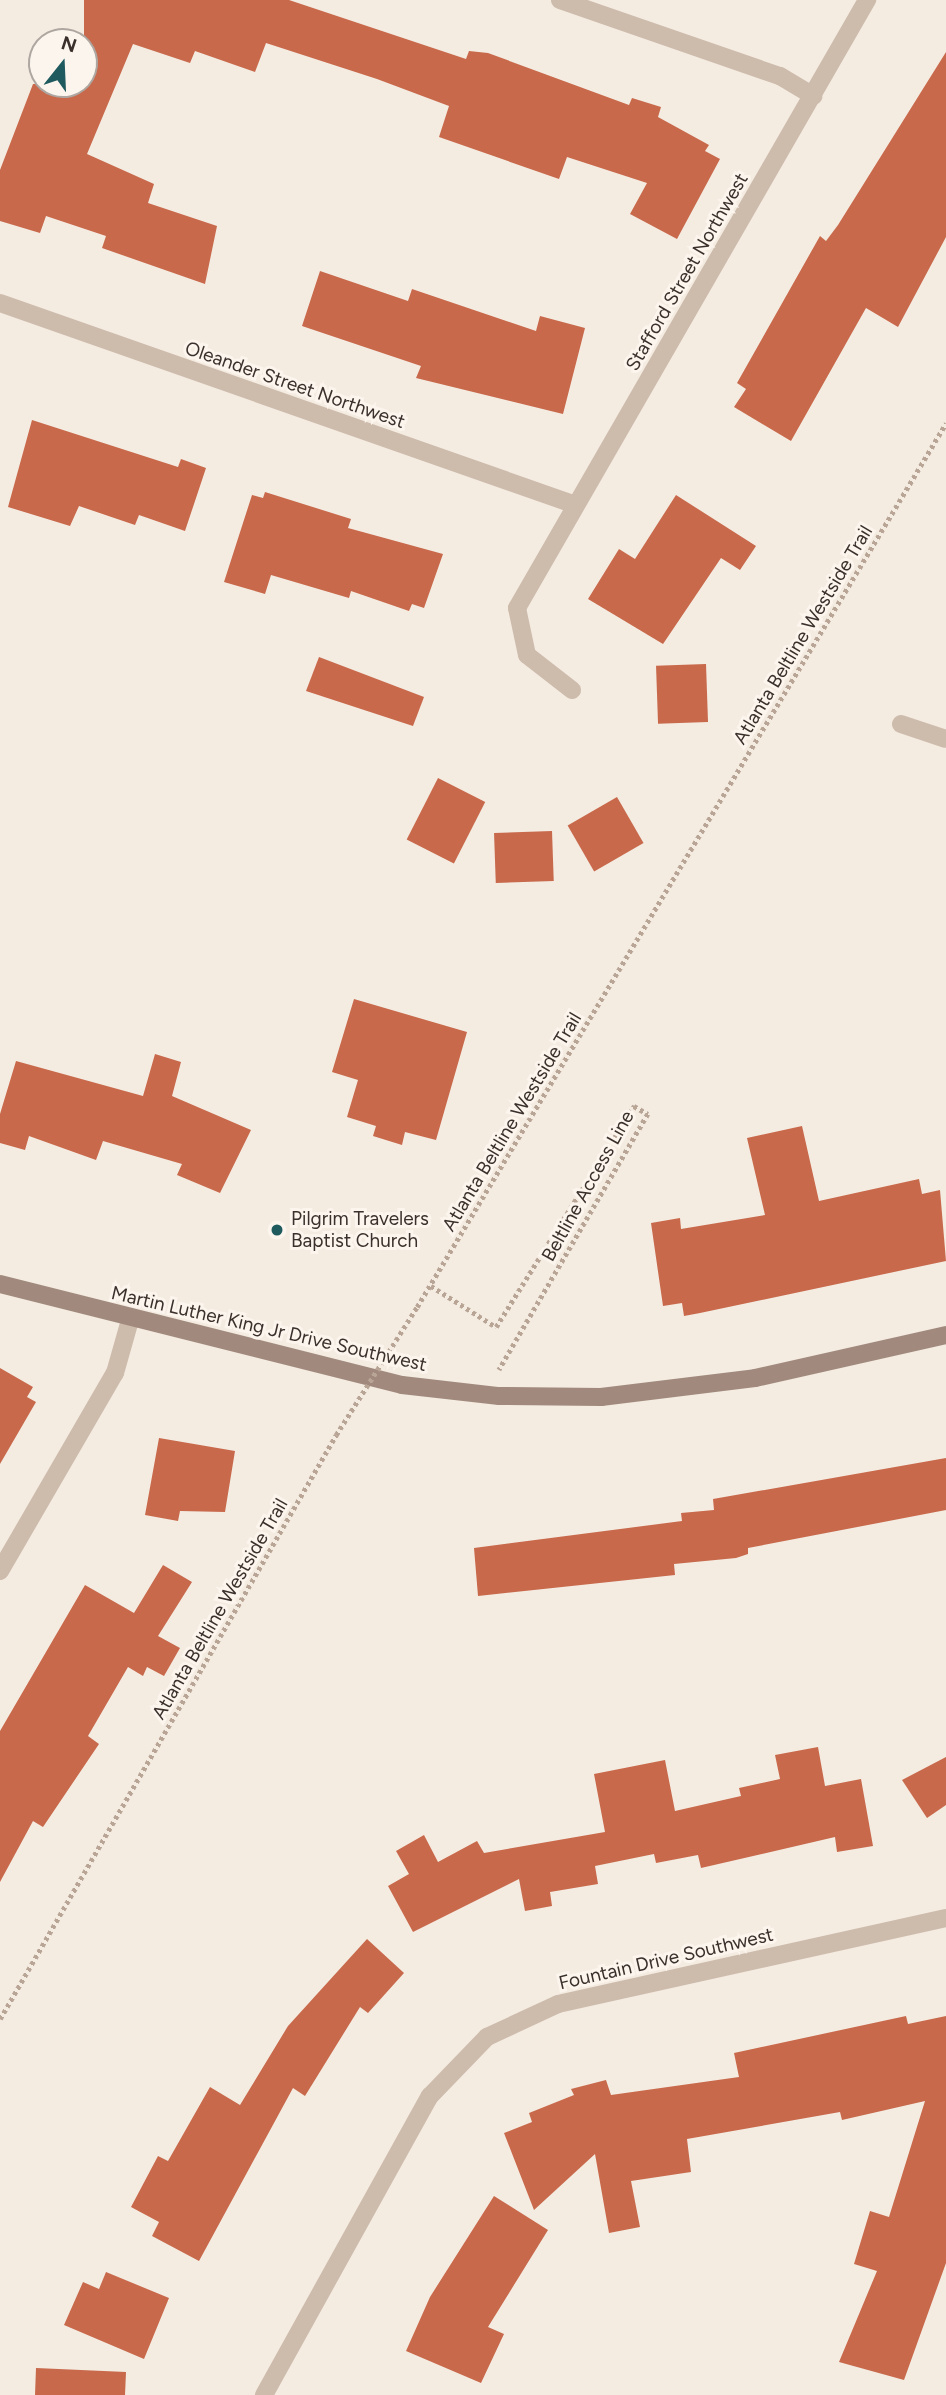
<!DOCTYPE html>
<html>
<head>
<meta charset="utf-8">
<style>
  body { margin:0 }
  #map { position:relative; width:946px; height:2395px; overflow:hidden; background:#f4ebe1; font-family:Figtree,sans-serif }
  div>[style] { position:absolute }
  .building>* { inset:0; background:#c8694b; transform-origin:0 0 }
  .path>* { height:4.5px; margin-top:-2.25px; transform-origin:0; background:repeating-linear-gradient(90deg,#b9a596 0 3.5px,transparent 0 7px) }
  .minor>* { height:18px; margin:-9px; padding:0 9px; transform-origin:9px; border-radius:9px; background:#cdbbac }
  .secondary>* { height:18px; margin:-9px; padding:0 9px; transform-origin:9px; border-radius:9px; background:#a18a7d }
  .path-bridge>* { height:4.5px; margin-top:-2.25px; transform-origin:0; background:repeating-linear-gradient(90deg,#b9a596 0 3.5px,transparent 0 7px) }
  .dots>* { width:19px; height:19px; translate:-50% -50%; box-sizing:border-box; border:4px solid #fbf5ee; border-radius:50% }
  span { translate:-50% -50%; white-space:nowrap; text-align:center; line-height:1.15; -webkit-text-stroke:6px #fbf5ee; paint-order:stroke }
  .street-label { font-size:19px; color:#3b302b }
  .poi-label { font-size:19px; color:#3b302b }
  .left { translate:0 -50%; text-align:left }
  .north { position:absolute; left:28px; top:28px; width:70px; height:70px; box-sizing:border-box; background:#fbf5ee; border:2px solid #aea6a0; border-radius:50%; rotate:18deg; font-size:19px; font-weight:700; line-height:28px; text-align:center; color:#3b302b }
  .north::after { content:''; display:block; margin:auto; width:24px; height:32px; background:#1f5a5e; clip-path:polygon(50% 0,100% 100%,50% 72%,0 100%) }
</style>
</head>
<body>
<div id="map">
  <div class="building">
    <div style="clip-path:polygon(84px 0,289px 0,466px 59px,469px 51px,488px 53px,629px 105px,632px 98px,661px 107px,658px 117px,709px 145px,705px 151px,720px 159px,677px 239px,630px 214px,647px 183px,567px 157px,559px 179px,439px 137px,449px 106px,377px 79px,266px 43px,255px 72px,195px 51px,190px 63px,133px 44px,87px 154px,154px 184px,148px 203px,217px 226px,205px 284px,102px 248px,106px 236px,46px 216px,40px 233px,0 221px,0 170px,33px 84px,84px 84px)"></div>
    <div style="clip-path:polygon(946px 52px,946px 237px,898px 327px,866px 308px,791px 441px,734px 407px,746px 389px,737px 383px,820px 236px,826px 241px,838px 225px)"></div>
    <div style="clip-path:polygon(320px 271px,408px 301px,412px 289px,536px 331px,540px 316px,585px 328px,563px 414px,416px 378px,421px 366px,302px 326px)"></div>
    <div style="clip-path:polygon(32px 420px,178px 467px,181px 459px,206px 468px,185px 531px,139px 515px,135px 525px,79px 506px,70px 526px,8px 507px)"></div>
    <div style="clip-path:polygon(265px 492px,351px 519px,348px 528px,443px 554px,424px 608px,412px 604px,409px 611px,351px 591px,349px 598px,271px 575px,265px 594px,224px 582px,252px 495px,263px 498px)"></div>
    <div style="clip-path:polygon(676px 495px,756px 546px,740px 570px,721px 558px,663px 644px,588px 599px,619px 549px,635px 559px)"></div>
    <div style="clip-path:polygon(319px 657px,424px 697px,413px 726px,306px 691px)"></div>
    <div style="left:706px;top:664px;width:58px;height:50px;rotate:88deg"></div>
    <div style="left:438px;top:778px;width:53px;height:69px;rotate:27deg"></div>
    <div style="left:617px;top:797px;width:53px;height:57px;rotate:60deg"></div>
    <div style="left:552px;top:831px;width:50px;height:58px;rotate:88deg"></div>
    <div style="clip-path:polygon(354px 999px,467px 1032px,436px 1140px,405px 1132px,402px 1145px,373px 1136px,376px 1126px,347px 1117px,358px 1080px,332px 1072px)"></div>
    <div style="clip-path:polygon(155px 1054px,181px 1062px,172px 1096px,251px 1130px,220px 1193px,177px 1175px,182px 1164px,103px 1141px,96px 1160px,29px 1136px,25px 1150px,0 1143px,0 1114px,16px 1061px,143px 1096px)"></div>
    <div style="clip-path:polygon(802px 1126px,819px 1201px,919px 1179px,922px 1194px,940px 1190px,946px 1261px,700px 1313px,684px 1316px,682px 1303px,663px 1306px,651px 1223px,680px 1218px,681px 1229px,765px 1215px,747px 1138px)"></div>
    <div style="clip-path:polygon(0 1368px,33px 1387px,27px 1397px,36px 1402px,0 1464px)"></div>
    <div style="clip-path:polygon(159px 1438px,235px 1451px,225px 1512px,180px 1511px,178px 1521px,145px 1515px)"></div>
    <div style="clip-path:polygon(946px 1458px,946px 1510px,748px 1548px,748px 1554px,736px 1558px,674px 1564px,675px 1575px,478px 1596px,474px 1548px,682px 1521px,681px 1513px,714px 1510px,713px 1499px)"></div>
    <div style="clip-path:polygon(163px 1565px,192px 1582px,158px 1636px,180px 1648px,164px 1676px,147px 1667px,143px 1676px,128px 1667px,88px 1736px,99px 1744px,43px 1827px,33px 1821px,0 1882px,0 1731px,85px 1585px,134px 1613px)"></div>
    <div style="clip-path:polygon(818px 1747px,825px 1786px,861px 1779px,873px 1846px,837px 1852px,835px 1837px,701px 1868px,698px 1855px,656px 1863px,654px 1854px,595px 1866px,598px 1884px,550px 1892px,552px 1906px,525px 1911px,519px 1879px,413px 1932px,388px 1886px,409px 1874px,396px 1851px,424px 1835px,438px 1862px,477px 1841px,484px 1853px,605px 1832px,594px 1774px,665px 1760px,675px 1811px,741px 1796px,739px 1788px,780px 1779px,775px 1755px)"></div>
    <div style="clip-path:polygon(946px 1757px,946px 1805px,927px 1818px,902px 1780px)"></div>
    <div style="clip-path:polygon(367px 1939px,404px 1973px,368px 2013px,360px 2007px,305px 2096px,293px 2088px,199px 2261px,152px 2236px,159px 2222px,131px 2207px,158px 2156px,168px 2161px,210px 2087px,240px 2105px,288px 2026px)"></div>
    <div style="clip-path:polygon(906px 2016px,908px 2024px,946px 2016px,946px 2263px,904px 2380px,839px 2362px,877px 2271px,854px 2264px,870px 2211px,889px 2217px,925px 2101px,842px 2120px,840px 2112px,687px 2139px,691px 2172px,631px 2181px,640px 2227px,609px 2233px,595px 2154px,534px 2210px,504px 2133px,532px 2122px,529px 2113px,574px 2095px,571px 2089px,606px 2080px,611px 2095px,739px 2077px,734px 2053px)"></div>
    <div style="clip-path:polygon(494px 2196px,548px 2230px,488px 2327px,504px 2334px,481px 2383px,406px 2351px,430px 2297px)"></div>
    <div style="clip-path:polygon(106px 2272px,169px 2298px,144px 2359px,64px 2325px,83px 2282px,99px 2289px)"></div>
    <div style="clip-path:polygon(36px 2368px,126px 2372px,125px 2395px,35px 2395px)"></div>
  </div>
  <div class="path">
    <div style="left:431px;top:1286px;width:77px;rotate:32.2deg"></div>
    <div style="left:496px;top:1327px;width:261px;rotate:-58deg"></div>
    <div style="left:634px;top:1106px;width:16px;rotate:30deg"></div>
    <div style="left:648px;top:1114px;width:296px;rotate:120.2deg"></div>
    <div style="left:417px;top:1307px;width:1030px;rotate:-59.1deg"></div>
    <div style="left:0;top:2019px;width:674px;rotate:-60.09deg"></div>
  </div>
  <div class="minor">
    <div style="left:560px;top:0;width:233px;rotate:19.1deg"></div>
    <div style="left:780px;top:76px;width:39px;rotate:31deg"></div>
    <div style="left:0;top:303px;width:610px;rotate:19.33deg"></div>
    <div style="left:572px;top:690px;width:57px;rotate:-142.1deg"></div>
    <div style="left:527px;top:655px;width:48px;rotate:-102deg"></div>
    <div style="left:517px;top:608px;width:702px;rotate:-60.07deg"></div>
    <div style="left:901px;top:724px;width:47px;rotate:18.4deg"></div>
    <div style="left:0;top:1571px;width:229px;rotate:-59.9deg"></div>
    <div style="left:115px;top:1373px;width:55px;rotate:-74.2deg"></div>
    <div style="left:264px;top:2395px;width:342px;rotate:-61deg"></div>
    <div style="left:430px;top:2096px;width:82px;rotate:-46deg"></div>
    <div style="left:487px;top:2037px;width:78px;rotate:-24.9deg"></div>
    <div style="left:558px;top:2004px;width:397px;rotate:-12.5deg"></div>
  </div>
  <div class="secondary">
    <div style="left:0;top:1284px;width:414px;rotate:14.1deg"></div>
    <div style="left:402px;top:1385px;width:98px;rotate:6.5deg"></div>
    <div style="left:499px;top:1396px;width:102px;rotate:0.6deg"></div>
    <div style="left:601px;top:1397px;width:155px;rotate:-7deg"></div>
    <div style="left:755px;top:1378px;width:196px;rotate:-12.7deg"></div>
  </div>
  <div class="path-bridge">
    <div style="left:336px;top:1435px;width:151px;rotate:-57.7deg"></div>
  </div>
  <div class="dots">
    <div style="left:277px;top:1230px;background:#1f5a5e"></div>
  </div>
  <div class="street-label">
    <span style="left:687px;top:272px;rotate:-60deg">Stafford Street Northwest</span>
    <span style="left:295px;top:385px;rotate:19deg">Oleander Street Northwest</span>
    <span style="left:803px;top:635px;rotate:-59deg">Atlanta Beltline Westside Trail</span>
    <span style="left:512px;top:1122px;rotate:-59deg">Atlanta Beltline Westside Trail</span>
    <span style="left:588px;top:1186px;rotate:-61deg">Beltline Access Line</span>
    <span style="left:269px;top:1329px;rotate:13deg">Martin Luther King Jr Drive Southwest</span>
    <span style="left:220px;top:1609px;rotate:-60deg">Atlanta Beltline Westside Trail</span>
    <span style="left:666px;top:1959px;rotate:-13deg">Fountain Drive Southwest</span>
  </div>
  <div class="poi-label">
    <span class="left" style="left:291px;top:1230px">Pilgrim Travelers<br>Baptist Church</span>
  </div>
  <div class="north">N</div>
</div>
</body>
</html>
